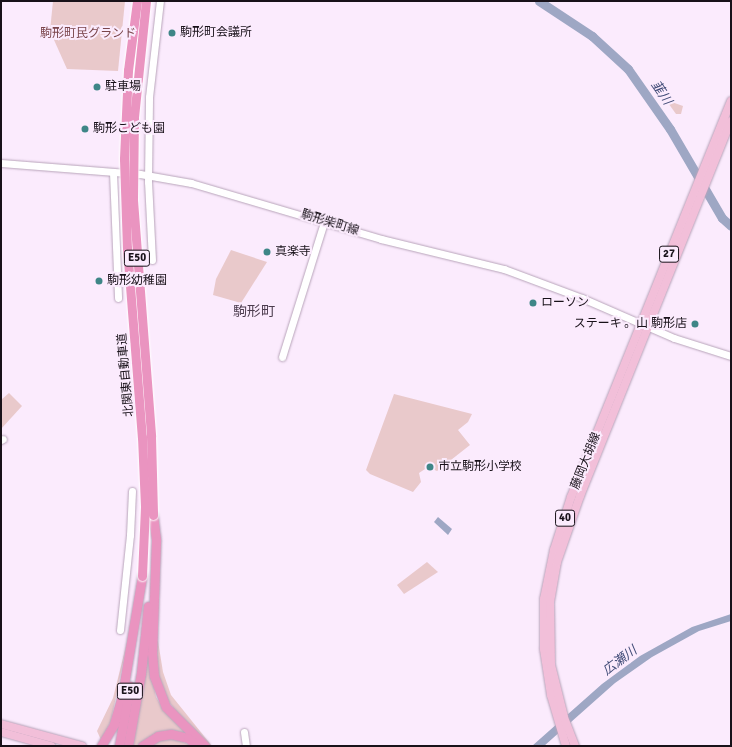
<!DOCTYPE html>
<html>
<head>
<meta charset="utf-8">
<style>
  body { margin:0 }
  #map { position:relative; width:732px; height:747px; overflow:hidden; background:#fbebfd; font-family:Signika,"Noto Sans JP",sans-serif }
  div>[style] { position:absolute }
  .green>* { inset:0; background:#e9c9cb }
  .water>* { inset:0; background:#9ea7c4 }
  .river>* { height:9px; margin:-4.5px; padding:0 4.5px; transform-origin:4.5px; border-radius:4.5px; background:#9ea7c4 }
  .roads { filter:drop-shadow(0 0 1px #b8a4ba) drop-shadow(0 0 1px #b8a4ba) }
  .secondary>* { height:7px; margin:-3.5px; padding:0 3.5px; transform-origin:3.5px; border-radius:3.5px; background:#fff }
  .primary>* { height:8px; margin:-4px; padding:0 4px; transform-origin:4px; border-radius:4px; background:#f2bfd9 }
  .highway>* { height:9px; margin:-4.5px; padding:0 4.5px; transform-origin:4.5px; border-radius:4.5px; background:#ea94c0 }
  .bridges { filter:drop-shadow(0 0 1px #fff) drop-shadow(0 0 1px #fff) }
  .highway-bridge>* { height:9px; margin:-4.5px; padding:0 4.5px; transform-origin:4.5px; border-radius:4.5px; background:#ea94c0 }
  .dots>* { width:11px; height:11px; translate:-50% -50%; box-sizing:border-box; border:2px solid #fbebfd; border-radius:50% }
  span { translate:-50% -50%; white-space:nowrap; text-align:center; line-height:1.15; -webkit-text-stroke:4px #fbebfd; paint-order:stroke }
  .shield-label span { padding:1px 3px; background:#fbebfd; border:1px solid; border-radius:3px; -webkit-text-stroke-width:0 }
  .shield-label { font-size:11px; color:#181119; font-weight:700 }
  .poi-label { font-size:12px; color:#181119 }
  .left { translate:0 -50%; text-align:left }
  .right { translate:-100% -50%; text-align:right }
  .park-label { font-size:12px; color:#7a454b }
  .street-label { font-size:12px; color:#181119 }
  .water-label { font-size:13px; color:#404b77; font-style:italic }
  .quarter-label { font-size:14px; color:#4c3c4e }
  .frame { position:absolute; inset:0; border:2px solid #181119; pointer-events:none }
</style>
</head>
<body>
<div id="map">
  <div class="green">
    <div style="clip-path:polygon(53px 1px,125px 1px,118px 71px,67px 69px,50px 31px)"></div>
    <div style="clip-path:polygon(666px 100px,683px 106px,681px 114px,676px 114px)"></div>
    <div style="clip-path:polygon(231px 250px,267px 262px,241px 303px,213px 295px,216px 279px)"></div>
    <div style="clip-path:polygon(9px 393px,22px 406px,1px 429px,1px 400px)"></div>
    <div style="clip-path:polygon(394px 394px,472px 414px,468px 422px,458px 430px,470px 445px,437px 471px,428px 467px,419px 473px,421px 482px,413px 492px,370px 474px,366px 470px)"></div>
    <div style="clip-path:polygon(427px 562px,438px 572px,404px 594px,397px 585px)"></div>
    <div style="clip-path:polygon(128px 638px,111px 721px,101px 740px,97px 731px,113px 698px)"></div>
    <div style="clip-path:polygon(155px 641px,158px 641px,163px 672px,171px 695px,212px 746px,209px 746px,182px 719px,165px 697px,158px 678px)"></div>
    <div style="clip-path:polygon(148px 656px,156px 697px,163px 709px,190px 735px,179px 733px,133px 746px)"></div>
    <div style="clip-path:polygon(172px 737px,192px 746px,148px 746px,160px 739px)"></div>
  </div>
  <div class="water">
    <div style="clip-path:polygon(438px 517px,452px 529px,448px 535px,434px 522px)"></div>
    <div style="clip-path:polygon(731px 614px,731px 621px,699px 631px,652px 657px,615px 683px,544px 746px,532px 746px,602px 684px,640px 656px,692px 627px)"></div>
  </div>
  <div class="river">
    <div style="left:539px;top:1px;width:64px;rotate:33.4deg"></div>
    <div style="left:592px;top:36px;width:49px;rotate:42.5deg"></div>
    <div style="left:628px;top:69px;width:73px;rotate:55deg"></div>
    <div style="left:670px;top:129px;width:103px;rotate:59.7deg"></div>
    <div style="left:722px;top:218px;width:12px;rotate:42deg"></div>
  </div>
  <div class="roads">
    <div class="secondary">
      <div style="left:1px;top:163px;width:139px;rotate:4.5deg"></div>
      <div style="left:140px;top:174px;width:52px;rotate:10deg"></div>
      <div style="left:191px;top:183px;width:198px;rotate:16.4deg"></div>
      <div style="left:381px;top:239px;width:127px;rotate:13.7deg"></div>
      <div style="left:504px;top:269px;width:83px;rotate:20.4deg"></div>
      <div style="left:582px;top:298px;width:100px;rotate:23.5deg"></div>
      <div style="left:674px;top:338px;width:60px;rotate:17.5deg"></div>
      <div style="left:113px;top:172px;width:126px;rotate:87.7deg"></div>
      <div style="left:152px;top:260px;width:78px;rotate:-92.9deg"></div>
      <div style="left:148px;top:182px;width:85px;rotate:-89.3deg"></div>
      <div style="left:149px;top:97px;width:97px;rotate:-83.5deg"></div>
      <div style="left:282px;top:357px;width:141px;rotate:-72.7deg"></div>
      <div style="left:1px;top:440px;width:2px;rotate:-27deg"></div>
      <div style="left:120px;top:630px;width:96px;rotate:-84deg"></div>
      <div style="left:130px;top:535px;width:44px;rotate:-87.4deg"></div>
      <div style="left:244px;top:732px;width:14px;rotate:82deg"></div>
    </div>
    <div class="primary">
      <div style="left:1px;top:724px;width:84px;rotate:15.2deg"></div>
      <div style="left:1px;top:732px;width:52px;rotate:15.6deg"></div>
      <div style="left:566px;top:746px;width:53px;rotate:-106.4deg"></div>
      <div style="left:551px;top:695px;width:47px;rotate:-98.7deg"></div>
      <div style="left:544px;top:649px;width:50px;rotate:-90deg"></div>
      <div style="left:544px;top:599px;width:50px;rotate:-78.5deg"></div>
      <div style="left:554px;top:550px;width:56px;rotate:-72.2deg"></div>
      <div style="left:571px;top:497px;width:427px;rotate:-68deg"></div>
      <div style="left:575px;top:746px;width:31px;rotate:-111deg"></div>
      <div style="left:564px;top:717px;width:54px;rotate:-104deg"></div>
      <div style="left:551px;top:665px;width:63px;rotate:-90.9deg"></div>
      <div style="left:550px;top:602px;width:41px;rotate:-80.1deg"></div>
      <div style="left:557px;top:562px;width:70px;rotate:-70.8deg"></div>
      <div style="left:580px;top:496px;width:404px;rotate:-68.1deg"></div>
    </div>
    <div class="highway">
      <div style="left:153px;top:515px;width:26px;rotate:83deg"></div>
      <div style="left:156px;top:541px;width:112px;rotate:92deg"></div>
      <div style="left:152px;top:653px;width:23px;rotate:85deg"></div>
      <div style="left:154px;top:676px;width:33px;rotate:69deg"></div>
      <div style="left:166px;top:707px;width:55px;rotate:45deg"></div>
      <div style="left:101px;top:746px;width:26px;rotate:-59deg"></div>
      <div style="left:114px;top:724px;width:29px;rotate:-74deg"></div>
      <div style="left:122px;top:696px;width:122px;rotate:-80.5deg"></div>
      <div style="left:119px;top:746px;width:61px;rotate:-79.6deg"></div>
      <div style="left:128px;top:746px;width:74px;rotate:-79.9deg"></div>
      <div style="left:141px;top:673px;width:67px;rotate:-84deg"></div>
      <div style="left:142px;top:746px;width:19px;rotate:-32deg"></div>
      <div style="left:158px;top:736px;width:13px;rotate:-9deg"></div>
      <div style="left:171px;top:734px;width:17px;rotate:13deg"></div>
      <div style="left:188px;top:738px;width:13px;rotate:39deg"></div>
    </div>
  </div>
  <div class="bridges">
    <div class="highway-bridge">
      <div style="left:137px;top:1px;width:70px;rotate:97.4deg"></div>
      <div style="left:128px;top:70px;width:89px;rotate:92.6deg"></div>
      <div style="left:124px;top:159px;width:89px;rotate:88.1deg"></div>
      <div style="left:127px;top:248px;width:190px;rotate:85.5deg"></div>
      <div style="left:142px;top:437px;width:70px;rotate:87.5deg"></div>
      <div style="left:145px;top:507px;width:69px;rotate:92.5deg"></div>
      <div style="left:146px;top:1px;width:117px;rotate:95.9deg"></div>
      <div style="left:134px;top:117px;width:83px;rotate:90.7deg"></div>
      <div style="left:133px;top:200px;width:237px;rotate:85.6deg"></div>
      <div style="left:151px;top:436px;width:79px;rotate:88.5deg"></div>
    </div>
  </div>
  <div class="dots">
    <div style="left:172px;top:33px;background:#3e8687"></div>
    <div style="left:97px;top:87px;background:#3e8687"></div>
    <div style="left:85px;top:129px;background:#3e8687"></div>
    <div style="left:267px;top:252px;background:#3e8687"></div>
    <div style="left:99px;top:281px;background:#3e8687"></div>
    <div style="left:533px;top:303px;background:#3e8687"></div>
    <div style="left:695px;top:324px;background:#3e8687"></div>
    <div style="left:430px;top:467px;background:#3e8687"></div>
  </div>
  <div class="shield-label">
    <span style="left:669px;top:254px">27</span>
    <span style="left:137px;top:258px">E50</span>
    <span style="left:565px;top:518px">40</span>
    <span style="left:130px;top:691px">E50</span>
  </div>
  <div class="poi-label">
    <span class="left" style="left:180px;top:33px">駒形町会議所</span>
    <span class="left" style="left:105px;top:87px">駐車場</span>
    <span class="left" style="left:93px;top:129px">駒形こども園</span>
    <span class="left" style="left:275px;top:252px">真楽寺</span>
    <span class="left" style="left:107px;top:281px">駒形幼稚園</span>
    <span class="left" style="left:541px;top:303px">ローソン</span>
    <span class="right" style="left:687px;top:324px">ステーキ 。山 駒形店</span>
    <span class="left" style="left:438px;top:467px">市立駒形小学校</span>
  </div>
  <div class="park-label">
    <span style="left:88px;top:34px">駒形町民グランド</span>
  </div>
  <div class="street-label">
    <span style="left:330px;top:223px;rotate:17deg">駒形柴町線</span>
    <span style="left:126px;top:375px;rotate:-95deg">北関東自動車道</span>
    <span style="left:586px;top:461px;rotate:-68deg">藤岡大胡線</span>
  </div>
  <div class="water-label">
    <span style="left:661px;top:93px;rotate:55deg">韮川</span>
    <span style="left:620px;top:661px;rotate:-37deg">広瀬川</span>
  </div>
  <div class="quarter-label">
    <span style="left:254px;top:312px">駒形町</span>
  </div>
  <div class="frame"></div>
</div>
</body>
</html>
